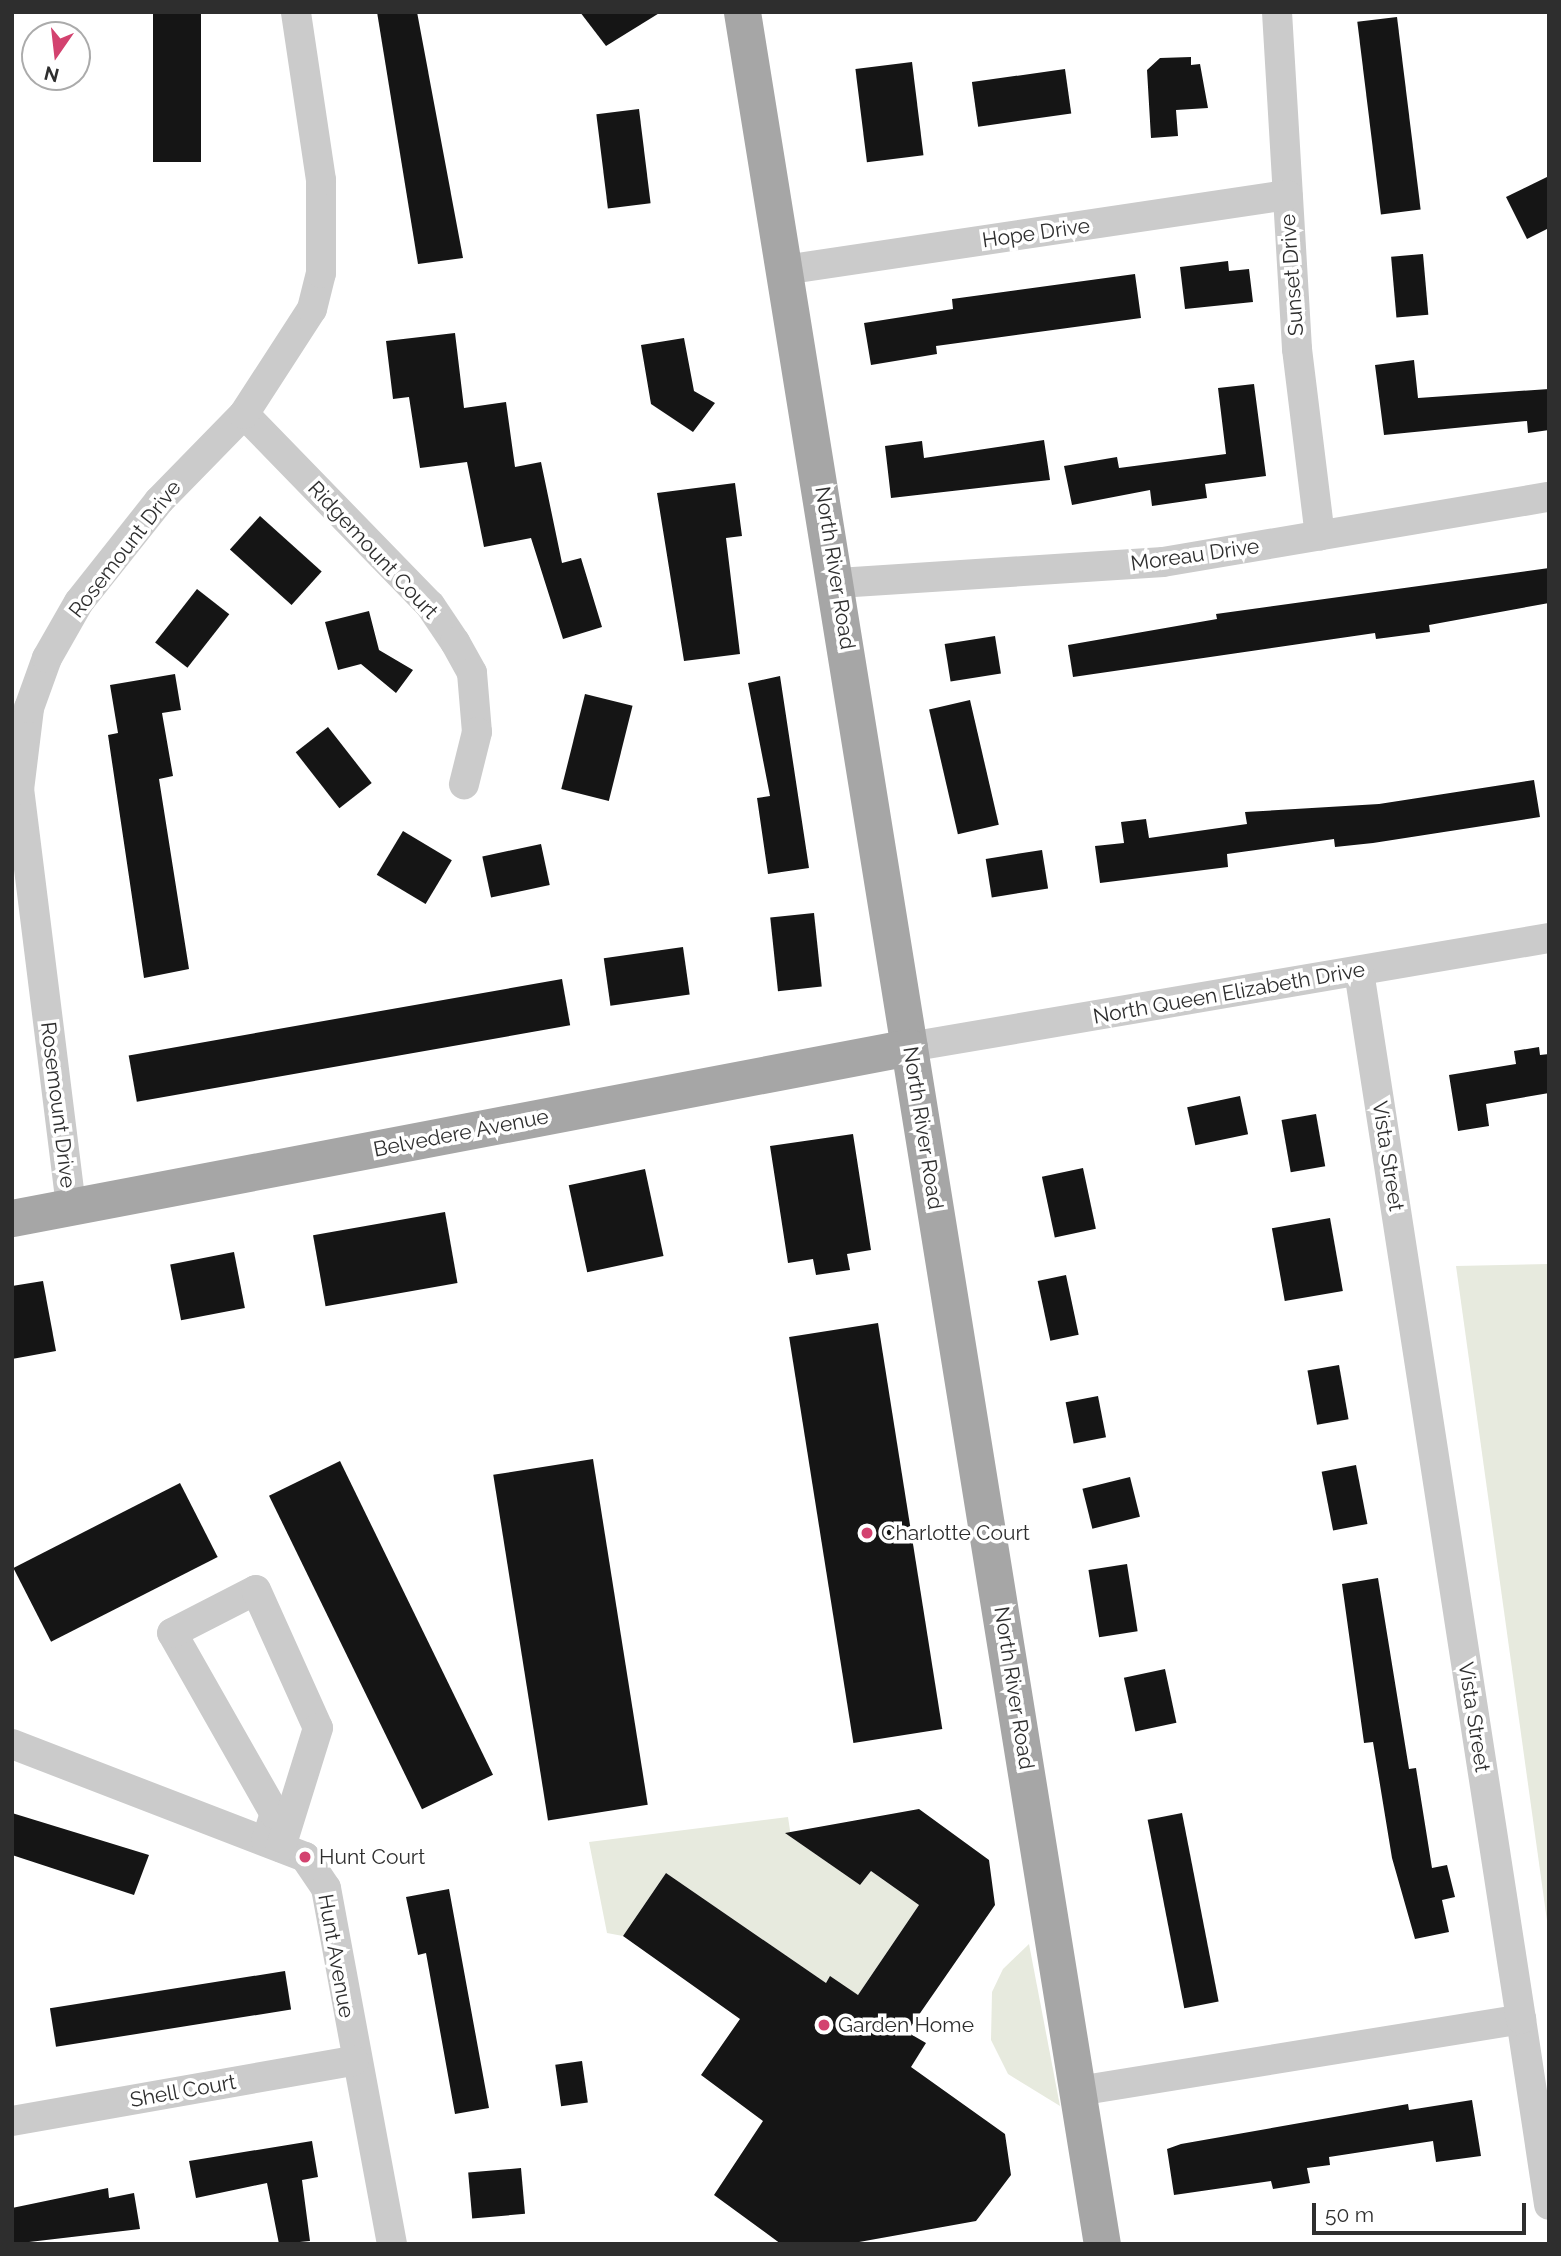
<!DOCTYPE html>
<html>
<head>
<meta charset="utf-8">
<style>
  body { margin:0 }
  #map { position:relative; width:1561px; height:2256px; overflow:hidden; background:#fff; font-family:Raleway,sans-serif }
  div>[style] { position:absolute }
  .green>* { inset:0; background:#e7eade }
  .building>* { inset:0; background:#151515; transform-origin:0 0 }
  .minor>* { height:30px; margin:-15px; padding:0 15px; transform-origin:15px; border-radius:15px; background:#cbcbcb }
  .major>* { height:37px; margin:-18.5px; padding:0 18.5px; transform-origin:18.5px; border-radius:18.5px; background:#a6a6a6 }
  .dots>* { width:19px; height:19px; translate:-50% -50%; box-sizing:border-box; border:4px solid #fff; border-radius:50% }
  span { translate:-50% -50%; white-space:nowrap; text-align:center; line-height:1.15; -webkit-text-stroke:7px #fff; paint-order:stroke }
  .street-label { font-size:21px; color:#2e2e2e }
  .poi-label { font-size:21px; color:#2e2e2e }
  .left { translate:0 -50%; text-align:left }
  .frame { position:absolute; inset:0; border:14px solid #2e2e2e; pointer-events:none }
  .north { position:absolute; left:21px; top:21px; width:70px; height:70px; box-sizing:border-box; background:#fff; border:2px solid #ababab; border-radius:50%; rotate:194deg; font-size:19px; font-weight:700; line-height:28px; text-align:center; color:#2e2e2e }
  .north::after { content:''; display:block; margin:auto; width:24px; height:32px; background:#d3426f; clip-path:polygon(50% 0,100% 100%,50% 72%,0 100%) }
  .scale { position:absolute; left:1312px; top:2203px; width:214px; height:32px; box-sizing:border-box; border:4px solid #2e2e2e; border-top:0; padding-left:9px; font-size:21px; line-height:24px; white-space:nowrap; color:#2e2e2e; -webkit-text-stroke:5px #fff; paint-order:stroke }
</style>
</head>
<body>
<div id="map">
  <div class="green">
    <div style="clip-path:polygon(1549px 1264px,1549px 1935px,1456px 1266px)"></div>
    <div style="clip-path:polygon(788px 1817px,791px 1837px,860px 1885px,871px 1871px,919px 1905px,858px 1995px,830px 1977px,826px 1983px,666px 1873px,623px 1936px,607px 1933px,589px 1842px)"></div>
    <div style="clip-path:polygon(1029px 1944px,1060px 2106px,1008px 2074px,991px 2040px,992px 1992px,1003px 1969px)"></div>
  </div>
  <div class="building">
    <div style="left:153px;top:12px;width:48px;height:150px"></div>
    <div style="clip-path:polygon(377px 12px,417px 12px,463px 258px,418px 264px)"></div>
    <div style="clip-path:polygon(580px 12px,661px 12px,606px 46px)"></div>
    <div style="left:1397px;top:17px;width:194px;height:40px;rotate:83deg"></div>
    <div style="clip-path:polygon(1191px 57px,1191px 65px,1200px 64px,1208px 108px,1176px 110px,1178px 136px,1151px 138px,1147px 70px,1160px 58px)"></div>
    <div style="left:912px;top:62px;width:94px;height:57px;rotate:83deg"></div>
    <div style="left:1065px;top:69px;width:45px;height:94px;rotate:82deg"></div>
    <div style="left:639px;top:109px;width:95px;height:43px;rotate:83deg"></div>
    <div style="clip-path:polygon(1549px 176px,1549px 228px,1527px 239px,1506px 197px)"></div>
    <div style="left:1423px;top:254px;width:61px;height:32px;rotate:85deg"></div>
    <div style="clip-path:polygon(1228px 261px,1229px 271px,1249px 269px,1253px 302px,1185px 309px,1180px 267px)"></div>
    <div style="clip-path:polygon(1135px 274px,1141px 318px,936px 346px,937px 354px,871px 365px,864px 323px,953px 309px,952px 299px)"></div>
    <div style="clip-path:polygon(455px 333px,464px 408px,506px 402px,515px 467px,541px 462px,562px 563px,581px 558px,602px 627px,563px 639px,531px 538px,484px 547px,467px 462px,420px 468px,409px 397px,393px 399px,386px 341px)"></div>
    <div style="clip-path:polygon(684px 338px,694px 391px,715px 403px,693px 432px,651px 404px,641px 345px)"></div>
    <div style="clip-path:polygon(1414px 360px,1418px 398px,1549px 389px,1549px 430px,1528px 433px,1527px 421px,1384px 435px,1375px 365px)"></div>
    <div style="clip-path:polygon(1254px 384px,1266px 476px,1205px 484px,1207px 498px,1152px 506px,1150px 490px,1072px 505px,1064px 466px,1117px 457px,1119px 468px,1226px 454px,1218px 388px)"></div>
    <div style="clip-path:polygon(1044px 440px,1050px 480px,891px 498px,885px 446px,922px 441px,924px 458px)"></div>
    <div style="clip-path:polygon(735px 483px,742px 536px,726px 538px,740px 654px,684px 661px,657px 493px)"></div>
    <div style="left:260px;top:516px;width:83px;height:45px;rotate:42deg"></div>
    <div style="clip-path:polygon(1549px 568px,1549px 603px,1429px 625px,1430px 632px,1376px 639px,1375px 633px,1073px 677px,1068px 645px,1217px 619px,1216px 614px)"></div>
    <div style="left:197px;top:589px;width:41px;height:68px;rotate:38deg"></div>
    <div style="clip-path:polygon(369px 611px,379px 650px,413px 670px,396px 693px,361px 664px,338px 670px,325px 622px)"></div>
    <div style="left:995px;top:636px;width:38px;height:51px;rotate:81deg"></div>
    <div style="clip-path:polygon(175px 674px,181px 710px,162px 713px,173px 776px,159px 779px,189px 969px,144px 978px,108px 735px,118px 733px,110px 685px)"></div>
    <div style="clip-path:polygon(780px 676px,809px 868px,768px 874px,757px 798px,770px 796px,748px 683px)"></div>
    <div style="left:585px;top:694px;width:49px;height:98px;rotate:14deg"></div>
    <div style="left:970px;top:700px;width:128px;height:42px;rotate:77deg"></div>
    <div style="left:328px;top:727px;width:71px;height:41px;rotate:52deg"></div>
    <div style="clip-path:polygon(1534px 780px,1540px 817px,1373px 843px,1335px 847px,1334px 839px,1227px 854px,1228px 867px,1100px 883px,1095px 846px,1124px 843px,1121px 822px,1146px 819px,1149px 838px,1247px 824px,1245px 812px,1379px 804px)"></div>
    <div style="left:403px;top:831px;width:57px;height:51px;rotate:31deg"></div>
    <div style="left:541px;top:844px;width:42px;height:60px;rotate:78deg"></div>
    <div style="left:1042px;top:850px;width:39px;height:57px;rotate:81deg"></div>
    <div style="left:814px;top:913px;width:74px;height:44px;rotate:84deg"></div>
    <div style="left:683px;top:947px;width:48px;height:80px;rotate:82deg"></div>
    <div style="left:562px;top:979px;width:47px;height:440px;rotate:80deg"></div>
    <div style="clip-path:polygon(1539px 1047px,1540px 1055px,1549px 1054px,1549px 1093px,1486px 1104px,1489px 1126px,1458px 1131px,1449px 1075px,1516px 1064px,1514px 1051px)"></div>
    <div style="left:1240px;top:1096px;width:39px;height:54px;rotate:78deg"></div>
    <div style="left:1316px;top:1114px;width:53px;height:35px;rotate:80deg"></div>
    <div style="clip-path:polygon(853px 1134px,871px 1250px,847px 1254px,850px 1270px,816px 1275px,813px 1259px,788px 1263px,770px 1146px)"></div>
    <div style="left:1083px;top:1168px;width:62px;height:42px;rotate:78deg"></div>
    <div style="left:645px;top:1169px;width:89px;height:78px;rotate:78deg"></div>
    <div style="left:445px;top:1212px;width:72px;height:134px;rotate:80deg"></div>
    <div style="left:1330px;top:1218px;width:74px;height:59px;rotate:80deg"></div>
    <div style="left:234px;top:1252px;width:57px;height:65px;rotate:79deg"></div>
    <div style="left:1066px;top:1275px;width:61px;height:29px;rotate:78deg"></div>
    <div style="clip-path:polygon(43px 1281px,56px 1351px,12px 1359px,12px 1286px)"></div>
    <div style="left:878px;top:1323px;width:411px;height:90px;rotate:81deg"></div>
    <div style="left:1339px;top:1365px;width:55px;height:32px;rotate:80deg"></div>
    <div style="left:1098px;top:1396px;width:42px;height:33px;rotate:79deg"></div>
    <div style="left:593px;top:1459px;width:350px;height:101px;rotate:81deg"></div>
    <div style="left:340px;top:1461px;width:349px;height:79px;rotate:64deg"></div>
    <div style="left:1356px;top:1465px;width:60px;height:35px;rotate:79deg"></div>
    <div style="left:1130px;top:1477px;width:41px;height:49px;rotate:76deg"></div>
    <div style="left:180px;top:1483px;width:83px;height:187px;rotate:63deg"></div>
    <div style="left:1127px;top:1564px;width:68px;height:39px;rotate:81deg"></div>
    <div style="clip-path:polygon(1378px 1578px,1409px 1769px,1416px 1768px,1432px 1868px,1447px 1865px,1455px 1897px,1442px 1900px,1449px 1932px,1415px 1939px,1392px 1858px,1373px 1742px,1364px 1743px,1342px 1584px)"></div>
    <div style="left:1165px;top:1669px;width:55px;height:42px;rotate:78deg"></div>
    <div style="clip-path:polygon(919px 1809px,989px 1860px,995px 1905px,907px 2032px,926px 2043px,911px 2067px,1005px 2134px,1011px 2175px,976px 2221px,848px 2244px,781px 2244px,714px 2195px,763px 2121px,701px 2075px,740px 2019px,623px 1936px,666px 1873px,826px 1983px,830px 1976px,858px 1995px,919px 1905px,871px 1871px,860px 1885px,785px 1833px)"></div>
    <div style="clip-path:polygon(12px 1813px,149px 1855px,134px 1895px,12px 1855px)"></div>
    <div style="left:1182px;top:1813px;width:192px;height:35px;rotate:79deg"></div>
    <div style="clip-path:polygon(449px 1889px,489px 2108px,455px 2114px,426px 1953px,418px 1955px,406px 1897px)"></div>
    <div style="left:285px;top:1971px;width:39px;height:238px;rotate:81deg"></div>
    <div style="left:582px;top:2061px;width:42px;height:27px;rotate:82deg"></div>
    <div style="clip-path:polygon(1472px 2100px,1481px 2156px,1436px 2162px,1433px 2141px,1329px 2157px,1330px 2165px,1307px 2168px,1310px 2183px,1273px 2189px,1271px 2181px,1174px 2195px,1167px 2149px,1181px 2144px,1408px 2104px,1409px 2110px)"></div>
    <div style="clip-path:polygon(312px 2141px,318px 2177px,302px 2180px,310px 2241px,279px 2244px,267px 2183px,196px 2198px,189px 2161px)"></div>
    <div style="left:521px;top:2168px;width:46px;height:53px;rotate:85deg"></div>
    <div style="clip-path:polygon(108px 2188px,109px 2198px,134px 2193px,140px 2229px,12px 2244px,12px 2208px)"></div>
  </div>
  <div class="minor">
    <div style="left:1277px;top:12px;width:338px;rotate:86.6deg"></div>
    <div style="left:1297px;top:349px;width:188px;rotate:83deg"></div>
    <div style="left:784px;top:270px;width:509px;rotate:-8.48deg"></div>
    <div style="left:244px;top:414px;width:267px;rotate:45.8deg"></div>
    <div style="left:430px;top:605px;width:45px;rotate:56deg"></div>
    <div style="left:455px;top:642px;width:35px;rotate:61deg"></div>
    <div style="left:472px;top:673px;width:59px;rotate:85.2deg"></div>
    <div style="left:477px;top:732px;width:54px;rotate:104deg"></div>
    <div style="left:838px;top:583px;width:326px;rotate:-3.7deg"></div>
    <div style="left:1163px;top:562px;width:391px;rotate:-9.6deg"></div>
    <div style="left:909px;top:1047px;width:649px;rotate:-9.67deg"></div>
    <div style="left:71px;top:1206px;width:419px;rotate:-97.1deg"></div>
    <div style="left:19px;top:790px;width:83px;rotate:-83deg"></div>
    <div style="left:29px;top:708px;width:53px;rotate:-70.2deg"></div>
    <div style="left:47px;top:658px;width:64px;rotate:-60.3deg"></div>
    <div style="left:79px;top:602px;width:129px;rotate:-51.6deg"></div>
    <div style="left:159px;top:501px;width:122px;rotate:-45.7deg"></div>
    <div style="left:244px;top:414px;width:125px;rotate:-57.1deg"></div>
    <div style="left:312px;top:309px;width:37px;rotate:-76deg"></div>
    <div style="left:321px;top:273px;width:93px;rotate:-90deg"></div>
    <div style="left:321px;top:180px;width:170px;rotate:-98.5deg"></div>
    <div style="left:12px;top:1744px;width:314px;rotate:21.1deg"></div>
    <div style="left:305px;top:1857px;width:37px;rotate:56deg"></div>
    <div style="left:326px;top:1888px;width:362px;rotate:79.5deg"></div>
    <div style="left:266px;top:1841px;width:28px;rotate:-72deg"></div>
    <div style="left:275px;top:1814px;width:208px;rotate:-119.6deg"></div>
    <div style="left:172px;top:1633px;width:94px;rotate:-27.1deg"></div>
    <div style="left:256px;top:1590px;width:151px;rotate:65.8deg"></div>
    <div style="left:318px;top:1728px;width:125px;rotate:107.3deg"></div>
    <div style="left:1521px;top:2019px;width:188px;rotate:81.4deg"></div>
    <div style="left:1078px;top:2091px;width:449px;rotate:-9.2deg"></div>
    <div style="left:1521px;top:2019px;width:1060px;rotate:-98.79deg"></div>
    <div style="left:12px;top:2121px;width:347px;rotate:-10deg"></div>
  </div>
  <div class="major">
    <div style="left:742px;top:12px;width:2261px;rotate:80.84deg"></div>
    <div style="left:12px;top:1218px;width:913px;rotate:-10.79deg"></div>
  </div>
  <div class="dots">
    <div style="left:867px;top:1533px;background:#d3426f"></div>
    <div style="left:305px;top:1857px;background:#d3426f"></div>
    <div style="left:824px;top:2025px;background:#d3426f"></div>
  </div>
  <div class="street-label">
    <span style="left:1036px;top:233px;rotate:-8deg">Hope Drive</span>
    <span style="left:1292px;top:275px;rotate:-94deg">Sunset Drive</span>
    <span style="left:125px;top:549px;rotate:-52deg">Rosemount Drive</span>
    <span style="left:373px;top:550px;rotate:47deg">Ridgemount Court</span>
    <span style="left:1195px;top:555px;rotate:-8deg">Moreau Drive</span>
    <span style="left:835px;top:568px;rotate:81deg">North River Road</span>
    <span style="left:1229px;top:993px;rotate:-10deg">North Queen Elizabeth Drive</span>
    <span style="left:58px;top:1105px;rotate:83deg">Rosemount Drive</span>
    <span style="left:923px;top:1128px;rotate:81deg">North River Road</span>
    <span style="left:461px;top:1133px;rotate:-11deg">Belvedere Avenue</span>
    <span style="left:1388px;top:1156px;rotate:81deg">Vista Street</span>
    <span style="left:1014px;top:1688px;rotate:81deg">North River Road</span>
    <span style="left:1474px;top:1717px;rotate:81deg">Vista Street</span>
    <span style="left:336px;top:1956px;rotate:80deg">Hunt Avenue</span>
    <span style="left:183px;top:2091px;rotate:-10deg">Shell Court</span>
  </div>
  <div class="poi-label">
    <span class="left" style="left:881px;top:1533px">Charlotte Court</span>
    <span class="left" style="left:319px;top:1857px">Hunt Court</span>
    <span class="left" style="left:838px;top:2025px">Garden Home</span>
  </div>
  <div class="frame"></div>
  <div class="north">N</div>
  <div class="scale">50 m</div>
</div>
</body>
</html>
